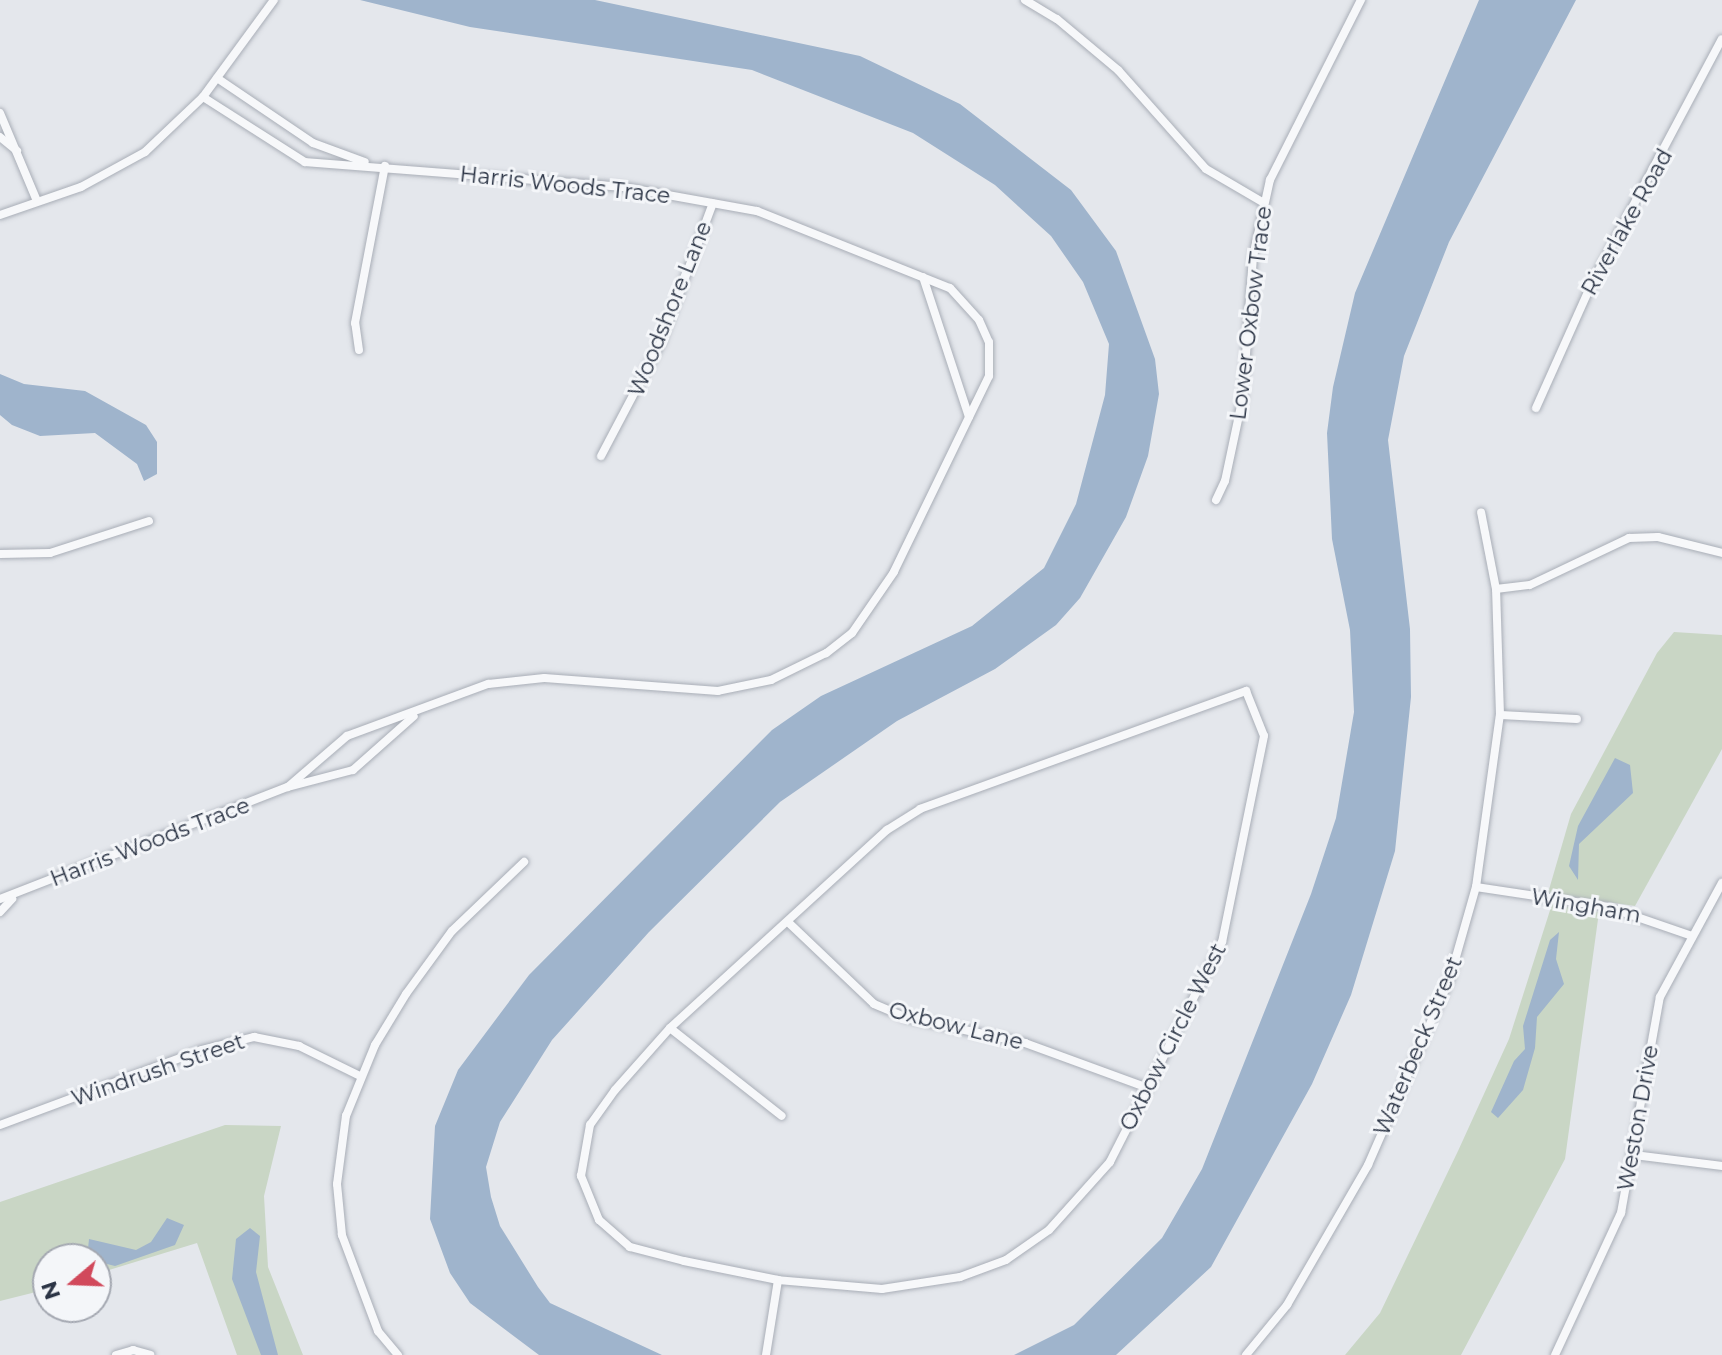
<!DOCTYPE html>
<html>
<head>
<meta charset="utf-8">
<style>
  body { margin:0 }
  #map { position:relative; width:1722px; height:1355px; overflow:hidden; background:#e4e7ec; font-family:Montserrat,sans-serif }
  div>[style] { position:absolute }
  .green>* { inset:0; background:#c9d6c5 }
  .water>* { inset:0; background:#9fb4cc }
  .roads { filter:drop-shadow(0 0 2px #a9aeb7) drop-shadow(0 0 2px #a9aeb7) }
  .street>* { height:8px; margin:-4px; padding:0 4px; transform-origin:4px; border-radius:4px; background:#f7f8fa }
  span { translate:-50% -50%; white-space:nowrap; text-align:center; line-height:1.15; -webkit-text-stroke:6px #f4f6f9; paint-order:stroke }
  .street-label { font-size:22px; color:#2b3445 }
  .north { position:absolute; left:32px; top:1243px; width:80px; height:80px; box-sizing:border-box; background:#f4f6f9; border:2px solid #a4a8b1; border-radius:50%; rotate:251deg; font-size:22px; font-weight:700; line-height:32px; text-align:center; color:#2b3445 }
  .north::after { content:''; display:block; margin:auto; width:28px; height:36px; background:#d1495b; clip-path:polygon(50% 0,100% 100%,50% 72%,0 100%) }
</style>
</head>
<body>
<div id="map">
  <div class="green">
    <div style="clip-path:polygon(1674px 632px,1722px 635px,1722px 749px,1635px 906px,1548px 893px,1571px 814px,1657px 653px)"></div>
    <div style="clip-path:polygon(1552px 904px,1599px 912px,1565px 1159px,1461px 1355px,1345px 1355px,1380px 1313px,1458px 1151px,1509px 1039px)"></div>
    <div style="clip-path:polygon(225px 1125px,281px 1126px,264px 1196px,268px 1267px,303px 1355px,237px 1355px,197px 1243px,96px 1274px,96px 1259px,48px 1259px,48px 1289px,0 1301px,0 1202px)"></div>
  </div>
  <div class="water">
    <div style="clip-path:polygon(360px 0,595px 0,860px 56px,960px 104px,1071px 190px,1116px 251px,1155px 359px,1159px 394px,1148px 456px,1126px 517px,1080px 598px,1056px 625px,995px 669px,897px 721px,780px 802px,649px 932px,552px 1040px,500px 1122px,486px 1167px,491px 1197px,500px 1226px,538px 1287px,550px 1303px,662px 1355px,539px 1355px,470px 1303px,450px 1273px,430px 1219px,435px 1126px,458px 1070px,529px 975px,772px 730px,821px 696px,972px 626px,1044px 568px,1076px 504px,1105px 395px,1109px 344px,1083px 282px,1051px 236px,995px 185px,913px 133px,752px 70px,470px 27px)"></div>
    <div style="clip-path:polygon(1479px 0,1576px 0,1449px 242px,1404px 356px,1388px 440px,1410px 629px,1411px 697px,1395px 851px,1351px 995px,1312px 1084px,1211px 1267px,1116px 1355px,1014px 1355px,1074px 1325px,1162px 1238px,1202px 1169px,1311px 894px,1336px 818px,1354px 712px,1350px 630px,1332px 539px,1327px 433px,1333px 387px,1355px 293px)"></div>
    <div style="clip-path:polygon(0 374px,24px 384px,85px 391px,146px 425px,157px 442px,157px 474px,144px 481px,137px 464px,95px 433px,40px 436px,12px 425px,0 415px)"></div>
    <div style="clip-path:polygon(1615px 758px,1630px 765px,1633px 793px,1579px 844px,1578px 880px,1569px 866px,1578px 826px)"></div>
    <div style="clip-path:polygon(1559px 932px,1556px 959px,1564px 984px,1537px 1017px,1535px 1048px,1523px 1090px,1498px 1118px,1491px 1112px,1514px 1061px,1525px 1049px,1523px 1026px,1550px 940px)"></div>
    <div style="clip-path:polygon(167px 1218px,184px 1225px,175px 1245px,115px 1266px,87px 1259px,89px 1239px,136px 1250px,151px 1242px)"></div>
    <div style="clip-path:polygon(250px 1228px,260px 1236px,256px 1272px,278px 1355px,261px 1355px,232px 1279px,236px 1239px)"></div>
  </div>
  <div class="roads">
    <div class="street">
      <div style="left:1025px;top:0;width:37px;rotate:31deg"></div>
      <div style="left:1057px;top:19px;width:80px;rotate:39.9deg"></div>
      <div style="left:1118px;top:70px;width:132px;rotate:48.4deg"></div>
      <div style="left:1206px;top:169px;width:67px;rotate:30.4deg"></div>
      <div style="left:217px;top:78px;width:116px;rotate:34.1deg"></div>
      <div style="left:313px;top:143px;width:55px;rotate:20.1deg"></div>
      <div style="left:203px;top:97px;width:121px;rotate:32.5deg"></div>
      <div style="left:305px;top:162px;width:319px;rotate:4.5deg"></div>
      <div style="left:623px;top:187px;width:136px;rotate:10.2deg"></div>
      <div style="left:757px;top:211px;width:208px;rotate:21.8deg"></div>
      <div style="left:950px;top:288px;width:43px;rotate:47.8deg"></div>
      <div style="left:979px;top:320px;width:24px;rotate:66deg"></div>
      <div style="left:989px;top:342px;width:34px;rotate:90deg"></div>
      <div style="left:989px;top:376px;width:218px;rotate:115.9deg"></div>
      <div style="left:894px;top:572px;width:74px;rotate:124.5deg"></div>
      <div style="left:852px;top:633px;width:33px;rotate:142deg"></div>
      <div style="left:826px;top:653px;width:61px;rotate:153.9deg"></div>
      <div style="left:771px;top:680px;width:54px;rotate:168.3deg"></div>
      <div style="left:718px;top:691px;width:174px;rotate:-175.7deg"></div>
      <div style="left:544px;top:678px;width:56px;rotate:173.9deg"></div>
      <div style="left:488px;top:684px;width:150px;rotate:159.8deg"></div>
      <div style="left:347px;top:736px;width:78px;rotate:139.2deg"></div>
      <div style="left:0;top:113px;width:95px;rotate:67.2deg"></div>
      <div style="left:0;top:137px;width:22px;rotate:39deg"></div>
      <div style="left:0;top:215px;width:86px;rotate:-19.1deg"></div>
      <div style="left:81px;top:187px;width:73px;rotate:-28.7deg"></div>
      <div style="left:145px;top:152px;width:80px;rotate:-43.5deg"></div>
      <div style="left:203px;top:97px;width:120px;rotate:-53.8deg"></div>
      <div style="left:923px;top:277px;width:147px;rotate:71.8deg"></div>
      <div style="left:359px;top:350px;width:27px;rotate:-98deg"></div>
      <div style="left:355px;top:323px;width:160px;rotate:-79.2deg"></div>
      <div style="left:1536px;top:408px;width:137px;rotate:-65.9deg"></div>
      <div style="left:1592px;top:283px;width:276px;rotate:-62deg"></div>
      <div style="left:601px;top:456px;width:129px;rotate:-62.2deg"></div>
      <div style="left:661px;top:342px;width:148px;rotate:-69.5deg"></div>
      <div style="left:1216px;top:500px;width:21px;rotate:-65deg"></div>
      <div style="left:1225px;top:481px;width:87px;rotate:-78deg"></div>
      <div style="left:1243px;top:396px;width:139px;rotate:-85.9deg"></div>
      <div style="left:1253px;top:257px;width:79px;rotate:-77.6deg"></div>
      <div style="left:1270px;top:180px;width:202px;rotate:-63.2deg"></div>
      <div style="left:0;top:554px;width:50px;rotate:-1.1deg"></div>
      <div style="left:50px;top:553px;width:104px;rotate:-17.9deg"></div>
      <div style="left:1496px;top:589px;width:34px;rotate:-7deg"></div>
      <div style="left:1530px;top:585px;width:110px;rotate:-25.4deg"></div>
      <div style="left:1629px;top:538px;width:29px;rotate:-2deg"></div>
      <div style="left:1658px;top:537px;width:66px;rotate:14deg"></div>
      <div style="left:1246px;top:691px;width:48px;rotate:68.2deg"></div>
      <div style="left:1264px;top:736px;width:210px;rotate:101.5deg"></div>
      <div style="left:1222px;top:942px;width:247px;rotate:117deg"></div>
      <div style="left:1110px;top:1162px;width:91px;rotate:131.9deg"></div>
      <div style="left:1049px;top:1230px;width:52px;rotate:145.1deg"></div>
      <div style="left:1006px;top:1260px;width:49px;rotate:159.7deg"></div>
      <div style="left:960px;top:1277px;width:79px;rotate:171.3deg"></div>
      <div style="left:882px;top:1289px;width:104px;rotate:-175.1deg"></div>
      <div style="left:778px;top:1280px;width:96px;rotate:-168.6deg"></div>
      <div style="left:684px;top:1261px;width:56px;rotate:-165.5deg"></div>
      <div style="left:630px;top:1247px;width:41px;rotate:-138.9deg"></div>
      <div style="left:599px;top:1220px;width:48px;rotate:-112.2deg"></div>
      <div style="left:581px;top:1176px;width:52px;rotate:-80deg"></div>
      <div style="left:590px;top:1125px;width:43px;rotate:-54.5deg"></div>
      <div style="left:615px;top:1090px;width:83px;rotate:-48.4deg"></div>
      <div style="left:670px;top:1028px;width:294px;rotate:-42.4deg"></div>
      <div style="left:887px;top:830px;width:39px;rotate:-32deg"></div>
      <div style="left:920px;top:809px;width:347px;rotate:-19.9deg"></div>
      <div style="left:1500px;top:715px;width:77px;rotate:3deg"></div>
      <div style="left:1476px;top:887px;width:134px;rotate:8.6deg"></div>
      <div style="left:1608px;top:907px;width:89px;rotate:19deg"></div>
      <div style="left:0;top:899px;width:309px;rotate:-21.3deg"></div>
      <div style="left:288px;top:787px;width:67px;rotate:-14.7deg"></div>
      <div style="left:353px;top:770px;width:81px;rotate:-41.5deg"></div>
      <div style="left:0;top:912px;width:18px;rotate:-47deg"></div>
      <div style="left:789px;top:923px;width:117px;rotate:43.6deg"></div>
      <div style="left:874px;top:1004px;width:33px;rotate:23deg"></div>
      <div style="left:904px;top:1017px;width:124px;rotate:12.1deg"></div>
      <div style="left:1025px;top:1043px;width:131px;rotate:20.1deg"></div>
      <div style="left:670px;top:1028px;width:142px;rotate:38.2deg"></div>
      <div style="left:0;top:1125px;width:215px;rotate:-20.4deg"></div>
      <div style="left:202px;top:1050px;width:54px;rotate:-14deg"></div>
      <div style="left:254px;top:1037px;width:46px;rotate:11.3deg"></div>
      <div style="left:299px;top:1046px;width:68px;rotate:26.2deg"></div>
      <div style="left:1634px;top:1155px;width:89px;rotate:7.1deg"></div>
      <div style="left:116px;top:1355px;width:18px;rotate:-16deg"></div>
      <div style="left:133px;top:1350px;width:18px;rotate:16deg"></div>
      <div style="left:398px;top:1355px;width:31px;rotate:-130deg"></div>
      <div style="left:378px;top:1331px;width:103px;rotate:-110.6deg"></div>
      <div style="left:342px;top:1235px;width:51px;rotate:-95.6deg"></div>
      <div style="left:337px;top:1184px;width:69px;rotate:-82.5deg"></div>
      <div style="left:346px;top:1116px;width:77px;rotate:-67.8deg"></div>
      <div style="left:375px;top:1045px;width:60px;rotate:-58.7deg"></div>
      <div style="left:406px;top:994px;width:78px;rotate:-53.9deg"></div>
      <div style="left:452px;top:931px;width:100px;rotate:-43.8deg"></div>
      <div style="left:766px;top:1355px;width:76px;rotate:-80.9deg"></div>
      <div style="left:1246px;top:1355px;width:65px;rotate:-50.6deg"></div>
      <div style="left:1287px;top:1305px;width:162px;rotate:-59.9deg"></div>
      <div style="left:1368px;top:1165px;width:204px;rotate:-66.3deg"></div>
      <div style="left:1450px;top:978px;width:95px;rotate:-74.1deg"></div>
      <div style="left:1476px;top:887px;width:174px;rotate:-82.1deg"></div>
      <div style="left:1500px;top:715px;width:126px;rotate:-91.8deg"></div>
      <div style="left:1496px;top:589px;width:78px;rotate:-101deg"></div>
      <div style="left:1555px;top:1355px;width:157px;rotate:-65.1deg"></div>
      <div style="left:1621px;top:1213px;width:219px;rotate:-79.8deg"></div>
      <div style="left:1660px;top:997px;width:130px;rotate:-61.5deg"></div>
    </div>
  </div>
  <div class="street-label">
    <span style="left:565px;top:185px;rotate:6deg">Harris Woods Trace</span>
    <span style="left:1627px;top:222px;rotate:-61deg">Riverlake Road</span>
    <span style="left:670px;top:309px;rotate:-68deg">Woodshore Lane</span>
    <span style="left:1251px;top:313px;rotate:-83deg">Lower Oxbow Trace</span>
    <span style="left:150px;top:842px;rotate:-21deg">Harris Woods Trace</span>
    <span style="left:1586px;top:906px;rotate:10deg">Wingham</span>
    <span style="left:956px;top:1026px;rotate:14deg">Oxbow Lane</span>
    <span style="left:1173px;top:1037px;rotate:-63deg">Oxbow Circle West</span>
    <span style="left:1418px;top:1046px;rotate:-67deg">Waterbeck Street</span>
    <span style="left:158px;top:1070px;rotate:-19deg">Windrush Street</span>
    <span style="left:1638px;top:1118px;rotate:-80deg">Weston Drive</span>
  </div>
  <div class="north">N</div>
</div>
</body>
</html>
